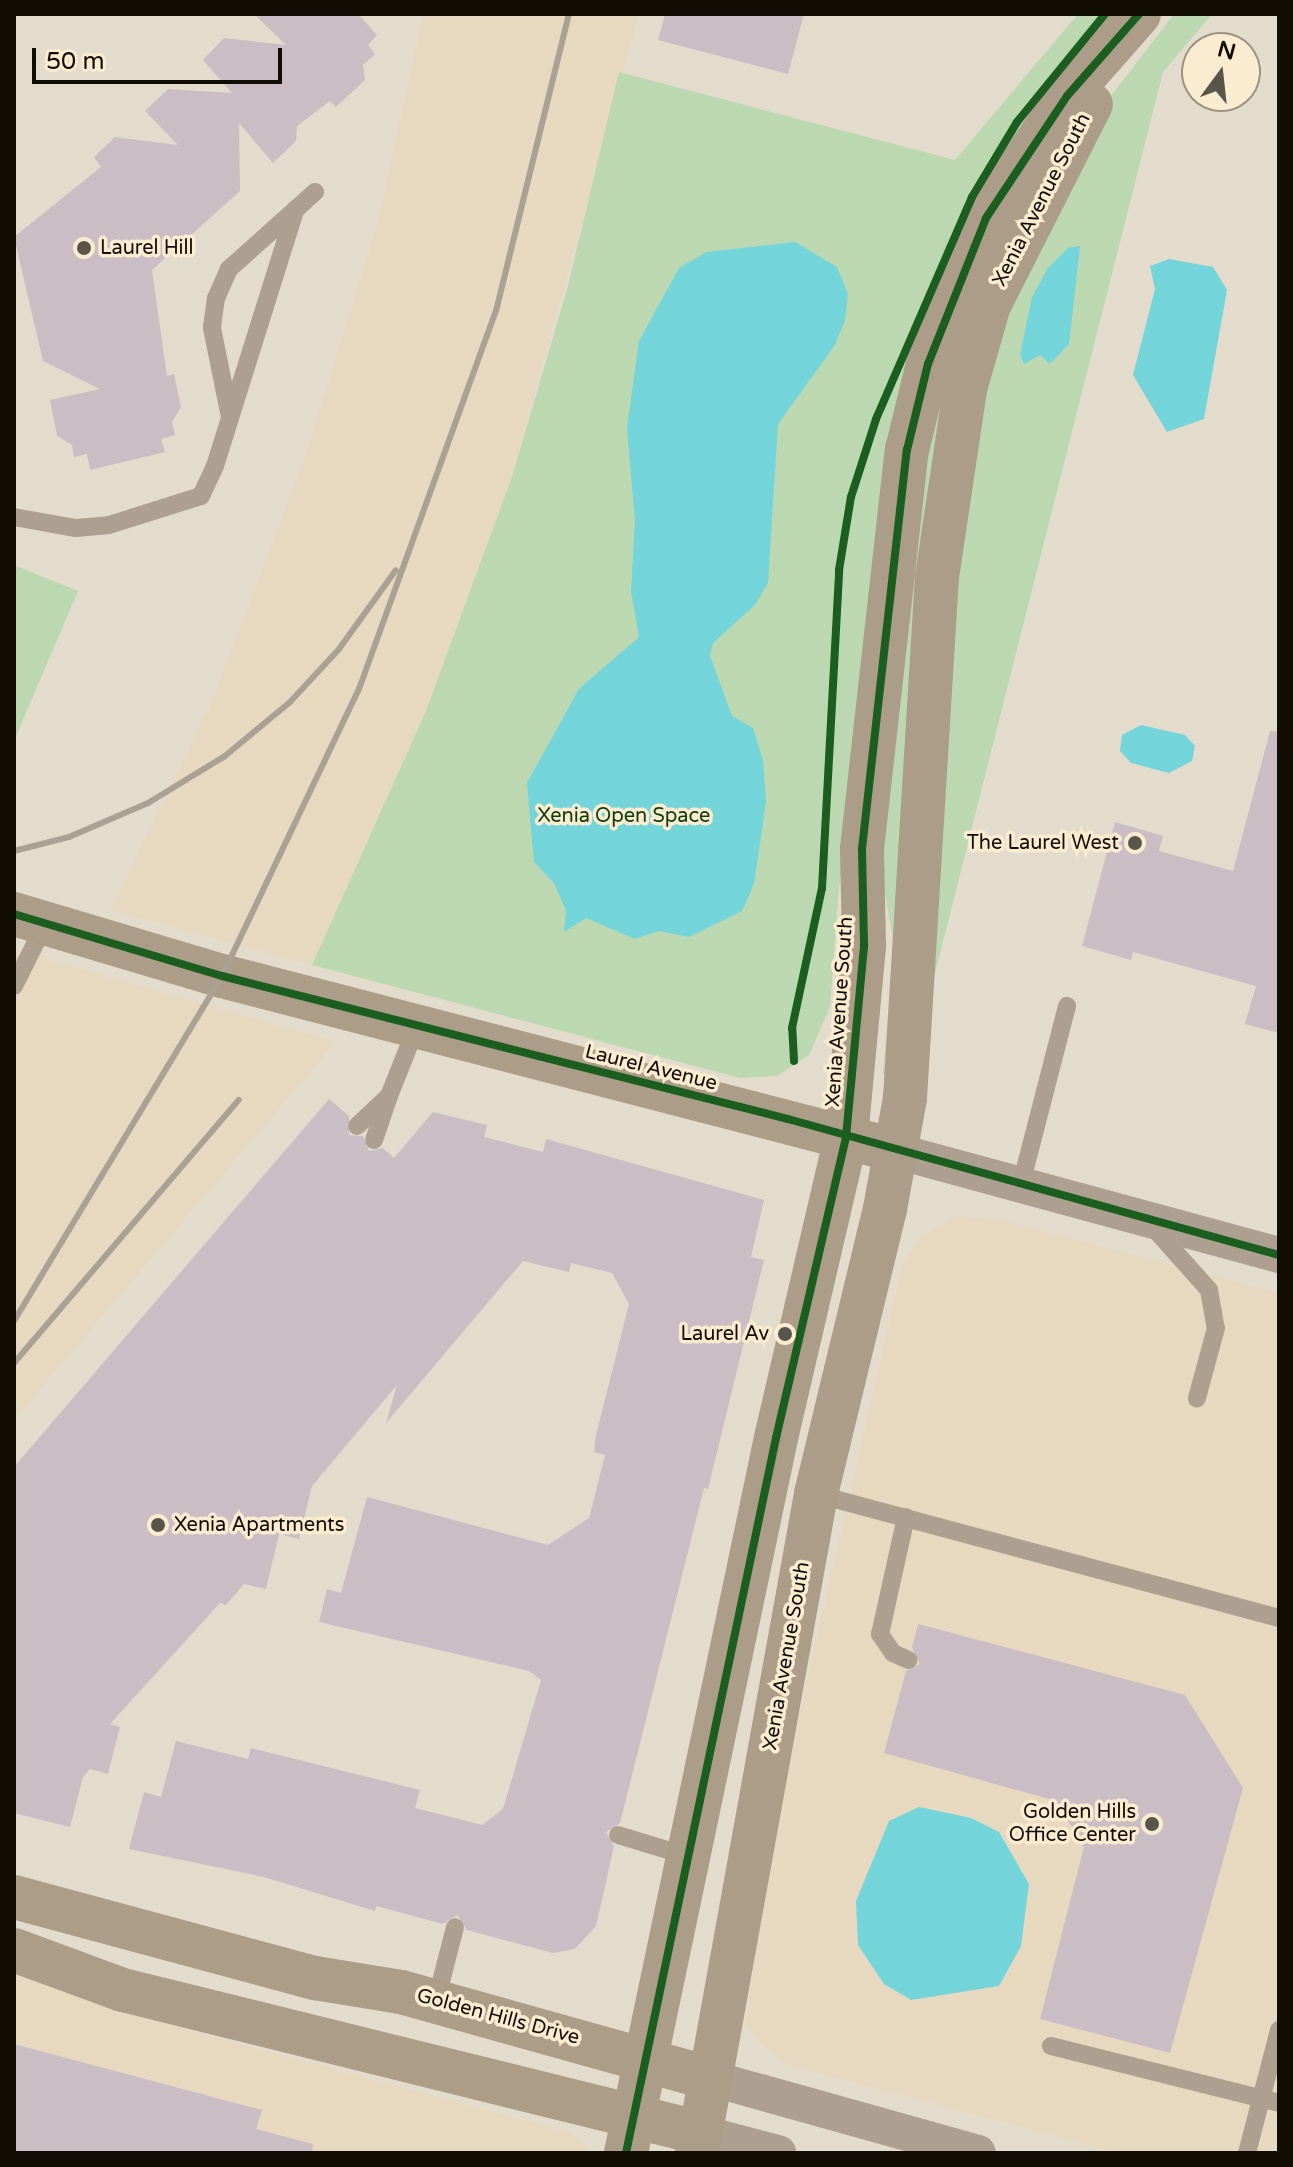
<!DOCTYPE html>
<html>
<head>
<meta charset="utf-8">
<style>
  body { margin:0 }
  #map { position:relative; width:1293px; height:2167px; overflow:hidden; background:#e3dccd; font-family:"Varela Round",sans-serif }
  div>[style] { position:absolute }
  .built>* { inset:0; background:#e6d9c0 }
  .green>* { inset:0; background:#bbd8b0 }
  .water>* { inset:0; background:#73d4da }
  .building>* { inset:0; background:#cabdc4 }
  .lane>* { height:18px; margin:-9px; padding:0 9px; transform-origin:9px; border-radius:9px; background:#ada091 }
  .street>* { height:36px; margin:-18px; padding:0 18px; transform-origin:18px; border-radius:18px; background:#ada091 }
  .secondary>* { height:44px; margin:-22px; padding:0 22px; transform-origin:22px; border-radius:22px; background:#ac9d88 }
  .rail>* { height:6px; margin:-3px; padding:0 3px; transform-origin:3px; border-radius:3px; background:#aaa194 }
  .cycleway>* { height:8px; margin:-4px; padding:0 4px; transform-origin:4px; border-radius:4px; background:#1b5e20 }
  .dots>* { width:22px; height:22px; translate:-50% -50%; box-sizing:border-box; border:4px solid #faecd1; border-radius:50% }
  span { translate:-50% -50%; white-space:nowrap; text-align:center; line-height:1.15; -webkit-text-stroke:7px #faecd1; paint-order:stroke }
  .street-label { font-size:20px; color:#110c04 }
  .poi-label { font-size:20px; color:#110c04 }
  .left { translate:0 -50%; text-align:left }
  .right { translate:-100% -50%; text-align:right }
  .park-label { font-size:20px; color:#0c3c0e }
  .frame { position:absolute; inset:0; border:16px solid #110c04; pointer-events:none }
  .north { position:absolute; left:1181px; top:32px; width:80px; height:80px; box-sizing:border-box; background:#faecd1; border:2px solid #9d927f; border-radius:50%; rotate:15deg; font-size:22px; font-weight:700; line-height:32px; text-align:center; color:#110c04 }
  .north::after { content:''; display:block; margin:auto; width:28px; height:36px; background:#5a554a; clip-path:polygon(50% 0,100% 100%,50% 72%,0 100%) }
  .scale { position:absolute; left:32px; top:48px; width:250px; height:36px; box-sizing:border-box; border:4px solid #110c04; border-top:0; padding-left:10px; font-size:24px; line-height:28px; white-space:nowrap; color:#110c04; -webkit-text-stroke:6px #faecd1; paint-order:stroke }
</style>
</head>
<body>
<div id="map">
  <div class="built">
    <div style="clip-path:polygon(423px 14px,639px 14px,512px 477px,426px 711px,312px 965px,111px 910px,214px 696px,305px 457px,379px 218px)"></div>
    <div style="clip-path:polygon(14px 950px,336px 1042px,14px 1420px)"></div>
    <div style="clip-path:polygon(957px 1216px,1002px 1220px,1279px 1293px,1279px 2153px,1120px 2153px,791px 2066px,760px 2044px,746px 2024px,773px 1831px,902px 1265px,920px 1237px)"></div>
    <div style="clip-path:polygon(14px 1964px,122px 2012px,568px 2132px,594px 2153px,14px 2153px)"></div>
  </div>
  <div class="green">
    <div style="clip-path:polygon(1078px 14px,1117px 14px,984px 197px,865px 730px,839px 887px,830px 1007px,809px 1055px,777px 1076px,740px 1078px,312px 965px,426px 711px,512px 477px,568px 286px,619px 72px,955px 160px)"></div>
    <div style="clip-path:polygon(1174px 14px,1212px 14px,1163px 72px,923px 1021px,953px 525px,984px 358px,1094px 118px)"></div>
    <div style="clip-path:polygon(994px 267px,889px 1075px,883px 1074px,894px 945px,880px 864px,915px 460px)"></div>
    <div style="clip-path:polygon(14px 565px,78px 591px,14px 741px)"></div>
  </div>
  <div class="water">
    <div style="clip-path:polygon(795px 242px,837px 267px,848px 294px,845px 320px,835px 345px,778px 424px,768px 583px,755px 605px,713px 643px,710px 656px,732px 716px,753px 728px,763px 760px,766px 802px,754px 884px,742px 911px,689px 937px,659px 931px,635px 939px,586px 918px,564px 932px,566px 910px,554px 883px,534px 862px,527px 783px,579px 689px,639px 637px,631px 591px,635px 521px,627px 428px,639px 341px,679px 268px,707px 252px)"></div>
    <div style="clip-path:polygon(1080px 246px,1069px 344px,1050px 364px,1040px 355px,1024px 364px,1020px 355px,1032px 297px,1048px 268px,1068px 248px)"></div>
    <div style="clip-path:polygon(1169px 259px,1213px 267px,1227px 290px,1204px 419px,1167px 432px,1133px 375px,1155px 289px,1150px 266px)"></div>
    <div style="clip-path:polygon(1141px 725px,1185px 735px,1195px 746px,1192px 761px,1169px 773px,1131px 763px,1120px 751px,1122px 735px)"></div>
    <div style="clip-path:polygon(919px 1807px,971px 1818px,999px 1832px,1029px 1884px,1021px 1946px,999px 1986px,911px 2000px,884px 1984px,858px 1945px,856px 1901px,889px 1821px)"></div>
  </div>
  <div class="building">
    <div style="clip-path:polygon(254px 14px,358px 14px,377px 35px,368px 45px,375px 54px,363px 65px,365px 80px,336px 107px,330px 101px,297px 126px,296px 141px,273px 163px,239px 123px,240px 191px,152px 270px,167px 376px,174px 374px,181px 407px,172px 422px,175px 435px,161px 439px,165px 452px,90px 470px,87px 454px,74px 457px,72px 445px,57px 436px,50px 400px,100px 389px,43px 361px,14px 237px,101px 167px,94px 157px,115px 137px,178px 145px,145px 111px,168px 89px,232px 93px,203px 60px,224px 38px,286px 45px)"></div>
    <div style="clip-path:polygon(665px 14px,804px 14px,788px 74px,658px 40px)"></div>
    <div style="clip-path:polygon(1270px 731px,1279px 732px,1279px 1033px,1245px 1024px,1256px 986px,1133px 952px,1131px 960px,1082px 946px,1115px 822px,1163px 836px,1159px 851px,1233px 871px)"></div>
    <div style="clip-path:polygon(329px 1099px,349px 1116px,349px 1135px,363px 1136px,369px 1151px,383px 1148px,394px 1158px,433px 1112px,487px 1125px,484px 1137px,543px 1152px,546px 1139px,764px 1200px,751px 1257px,764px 1260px,708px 1489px,704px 1488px,620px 1823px,606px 1832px,614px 1846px,596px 1926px,575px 1949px,553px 1953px,467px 1930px,457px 1915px,443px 1924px,376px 1906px,375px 1911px,264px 1877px,129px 1849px,144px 1792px,161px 1797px,176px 1741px,248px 1759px,251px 1748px,420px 1790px,415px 1808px,482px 1825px,503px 1809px,541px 1680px,529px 1671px,319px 1622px,327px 1589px,341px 1593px,367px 1497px,548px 1545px,589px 1518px,605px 1455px,594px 1452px,596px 1435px,629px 1304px,612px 1273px,571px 1263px,569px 1272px,523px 1261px,386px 1423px,397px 1385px,312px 1486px,299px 1539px,279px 1534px,266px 1589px,244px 1584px,226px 1605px,220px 1603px,110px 1724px,120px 1727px,108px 1774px,90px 1769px,83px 1777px,70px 1827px,14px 1813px,14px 1467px)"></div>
    <div style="clip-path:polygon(918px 1624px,1185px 1695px,1243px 1788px,1170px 2053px,1040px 2019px,1084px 1847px,1056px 1801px,884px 1753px,906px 1671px,920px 1664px,912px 1648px)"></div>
    <div style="clip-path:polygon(14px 2044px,262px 2110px,256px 2129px,313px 2144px,312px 2153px,14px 2153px)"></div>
  </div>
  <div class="lane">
    <div style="left:295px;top:210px;width:27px;rotate:-42deg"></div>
    <div style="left:14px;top:517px;width:63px;rotate:10.1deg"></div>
    <div style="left:76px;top:528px;width:33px;rotate:-5deg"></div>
    <div style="left:109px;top:525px;width:96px;rotate:-17.5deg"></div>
    <div style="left:201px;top:496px;width:33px;rotate:-65deg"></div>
    <div style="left:215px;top:466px;width:268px;rotate:-72.6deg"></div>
    <div style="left:295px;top:210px;width:89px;rotate:138.2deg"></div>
    <div style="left:229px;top:269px;width:32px;rotate:114deg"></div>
    <div style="left:216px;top:298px;width:30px;rotate:98deg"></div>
    <div style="left:212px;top:328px;width:91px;rotate:78.6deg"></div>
    <div style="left:14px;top:986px;width:69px;rotate:-63.4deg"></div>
    <div style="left:357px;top:1126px;width:44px;rotate:-43.2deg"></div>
    <div style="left:389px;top:1096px;width:73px;rotate:-68.3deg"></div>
    <div style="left:374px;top:1140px;width:43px;rotate:-71.1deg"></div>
    <div style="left:1021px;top:1184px;width:184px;rotate:-75.5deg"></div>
    <div style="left:1152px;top:1226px;width:86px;rotate:48.3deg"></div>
    <div style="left:1209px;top:1290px;width:39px;rotate:80deg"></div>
    <div style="left:1216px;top:1328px;width:73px;rotate:105.2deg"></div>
    <div style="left:816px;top:1494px;width:479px;rotate:15deg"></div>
    <div style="left:906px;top:1517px;width:120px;rotate:102.5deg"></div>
    <div style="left:880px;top:1634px;width:23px;rotate:56deg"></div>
    <div style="left:893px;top:1653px;width:17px;rotate:24deg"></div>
    <div style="left:618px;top:1835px;width:72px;rotate:16.9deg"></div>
    <div style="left:436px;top:2001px;width:76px;rotate:-75.6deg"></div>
    <div style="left:1051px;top:2046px;width:235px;rotate:14deg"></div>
    <div style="left:1247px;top:2153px;width:127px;rotate:-75.4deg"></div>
  </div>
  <div class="street">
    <div style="left:896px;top:1151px;width:397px;rotate:15.2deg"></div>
    <div style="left:710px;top:2078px;width:278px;rotate:15.6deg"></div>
    <div style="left:701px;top:2133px;width:80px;rotate:14.6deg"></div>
  </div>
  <div class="secondary">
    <div style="left:14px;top:914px;width:217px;rotate:16.6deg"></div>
    <div style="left:222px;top:976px;width:675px;rotate:14.51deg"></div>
    <div style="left:14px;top:1897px;width:312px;rotate:15.1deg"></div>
    <div style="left:315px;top:1978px;width:87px;rotate:9.2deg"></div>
    <div style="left:401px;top:1992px;width:321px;rotate:15.6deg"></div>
    <div style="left:14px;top:1950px;width:116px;rotate:20.2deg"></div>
    <div style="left:123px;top:1990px;width:595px;rotate:13.9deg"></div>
    <div style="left:626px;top:2153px;width:731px;rotate:-78.15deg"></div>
    <div style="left:776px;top:1438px;width:309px;rotate:-76.9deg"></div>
    <div style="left:846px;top:1137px;width:193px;rotate:-84.6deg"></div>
    <div style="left:864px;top:945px;width:96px;rotate:-91.2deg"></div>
    <div style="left:862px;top:849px;width:402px;rotate:-83.6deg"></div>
    <div style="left:907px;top:450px;width:89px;rotate:-76.3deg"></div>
    <div style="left:928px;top:364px;width:157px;rotate:-68.3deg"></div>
    <div style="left:986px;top:218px;width:146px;rotate:-56.4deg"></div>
    <div style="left:1067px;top:96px;width:109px;rotate:-48.7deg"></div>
    <div style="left:697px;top:2153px;width:670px;rotate:-79.76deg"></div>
    <div style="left:816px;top:1494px;width:293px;rotate:-76.4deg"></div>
    <div style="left:885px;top:1209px;width:113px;rotate:-79.8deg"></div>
    <div style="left:905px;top:1098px;width:522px;rotate:-86.49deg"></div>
    <div style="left:937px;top:577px;width:190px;rotate:-81.5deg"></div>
    <div style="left:965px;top:389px;width:87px;rotate:-74.1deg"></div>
    <div style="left:989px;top:305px;width:225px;rotate:-63.1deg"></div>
  </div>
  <div class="rail">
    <div style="left:14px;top:851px;width:57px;rotate:-14.3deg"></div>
    <div style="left:69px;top:837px;width:86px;rotate:-23.3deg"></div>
    <div style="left:148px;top:803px;width:90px;rotate:-31.4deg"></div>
    <div style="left:225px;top:756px;width:85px;rotate:-39.7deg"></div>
    <div style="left:290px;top:702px;width:72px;rotate:-47.2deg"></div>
    <div style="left:339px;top:649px;width:97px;rotate:-54.2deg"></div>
    <div style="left:14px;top:1321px;width:403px;rotate:-58.9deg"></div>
    <div style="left:222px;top:976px;width:318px;rotate:-64.5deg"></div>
    <div style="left:359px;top:689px;width:402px;rotate:-70.1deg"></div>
    <div style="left:496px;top:311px;width:306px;rotate:-76.2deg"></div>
    <div style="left:14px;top:1363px;width:346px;rotate:-49.5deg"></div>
  </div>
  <div class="cycleway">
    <div style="left:14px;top:914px;width:217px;rotate:16.6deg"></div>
    <div style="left:222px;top:976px;width:584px;rotate:14.18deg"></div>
    <div style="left:788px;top:1119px;width:509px;rotate:15.48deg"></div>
    <div style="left:794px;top:1061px;width:33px;rotate:-93deg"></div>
    <div style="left:792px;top:1028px;width:143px;rotate:-77.9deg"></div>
    <div style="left:822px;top:888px;width:318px;rotate:-86.9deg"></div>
    <div style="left:839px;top:570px;width:74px;rotate:-80.7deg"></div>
    <div style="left:851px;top:497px;width:82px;rotate:-72.2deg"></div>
    <div style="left:876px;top:419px;width:242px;rotate:-66.6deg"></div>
    <div style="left:972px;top:197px;width:87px;rotate:-59deg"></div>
    <div style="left:1017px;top:122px;width:139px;rotate:-50.8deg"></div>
    <div style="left:626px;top:2153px;width:731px;rotate:-78.15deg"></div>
    <div style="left:776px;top:1438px;width:309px;rotate:-76.9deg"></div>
    <div style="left:846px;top:1137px;width:193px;rotate:-84.6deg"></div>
    <div style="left:864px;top:945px;width:96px;rotate:-91.2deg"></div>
    <div style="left:862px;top:849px;width:402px;rotate:-83.6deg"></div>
    <div style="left:907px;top:450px;width:89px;rotate:-76.3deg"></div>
    <div style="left:928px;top:364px;width:157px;rotate:-68.3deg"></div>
    <div style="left:986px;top:218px;width:146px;rotate:-56.4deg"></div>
    <div style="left:1067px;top:96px;width:109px;rotate:-48.7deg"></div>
  </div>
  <div class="dots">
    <div style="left:84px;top:248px;background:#5a554a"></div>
    <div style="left:1135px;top:843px;background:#5a554a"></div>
    <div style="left:785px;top:1334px;background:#5a554a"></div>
    <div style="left:158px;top:1525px;background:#5a554a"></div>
    <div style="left:1152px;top:1824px;background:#5a554a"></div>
  </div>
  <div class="street-label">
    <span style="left:1042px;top:200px;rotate:-63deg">Xenia Avenue South</span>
    <span style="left:840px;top:1012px;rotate:-86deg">Xenia Avenue South</span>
    <span style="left:651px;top:1068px;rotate:14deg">Laurel Avenue</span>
    <span style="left:787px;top:1656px;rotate:-80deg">Xenia Avenue South</span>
    <span style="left:498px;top:2017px;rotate:15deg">Golden Hills Drive</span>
  </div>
  <div class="poi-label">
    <span class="left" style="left:100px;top:248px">Laurel Hill</span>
    <span class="right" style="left:1119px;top:843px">The Laurel West</span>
    <span class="right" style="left:769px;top:1334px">Laurel Av</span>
    <span class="left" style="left:174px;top:1525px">Xenia Apartments</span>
    <span class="right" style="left:1136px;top:1824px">Golden Hills<br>Office Center</span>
  </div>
  <div class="park-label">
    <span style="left:624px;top:816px">Xenia Open Space</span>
  </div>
  <div class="frame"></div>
  <div class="north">N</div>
  <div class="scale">50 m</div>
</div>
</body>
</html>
